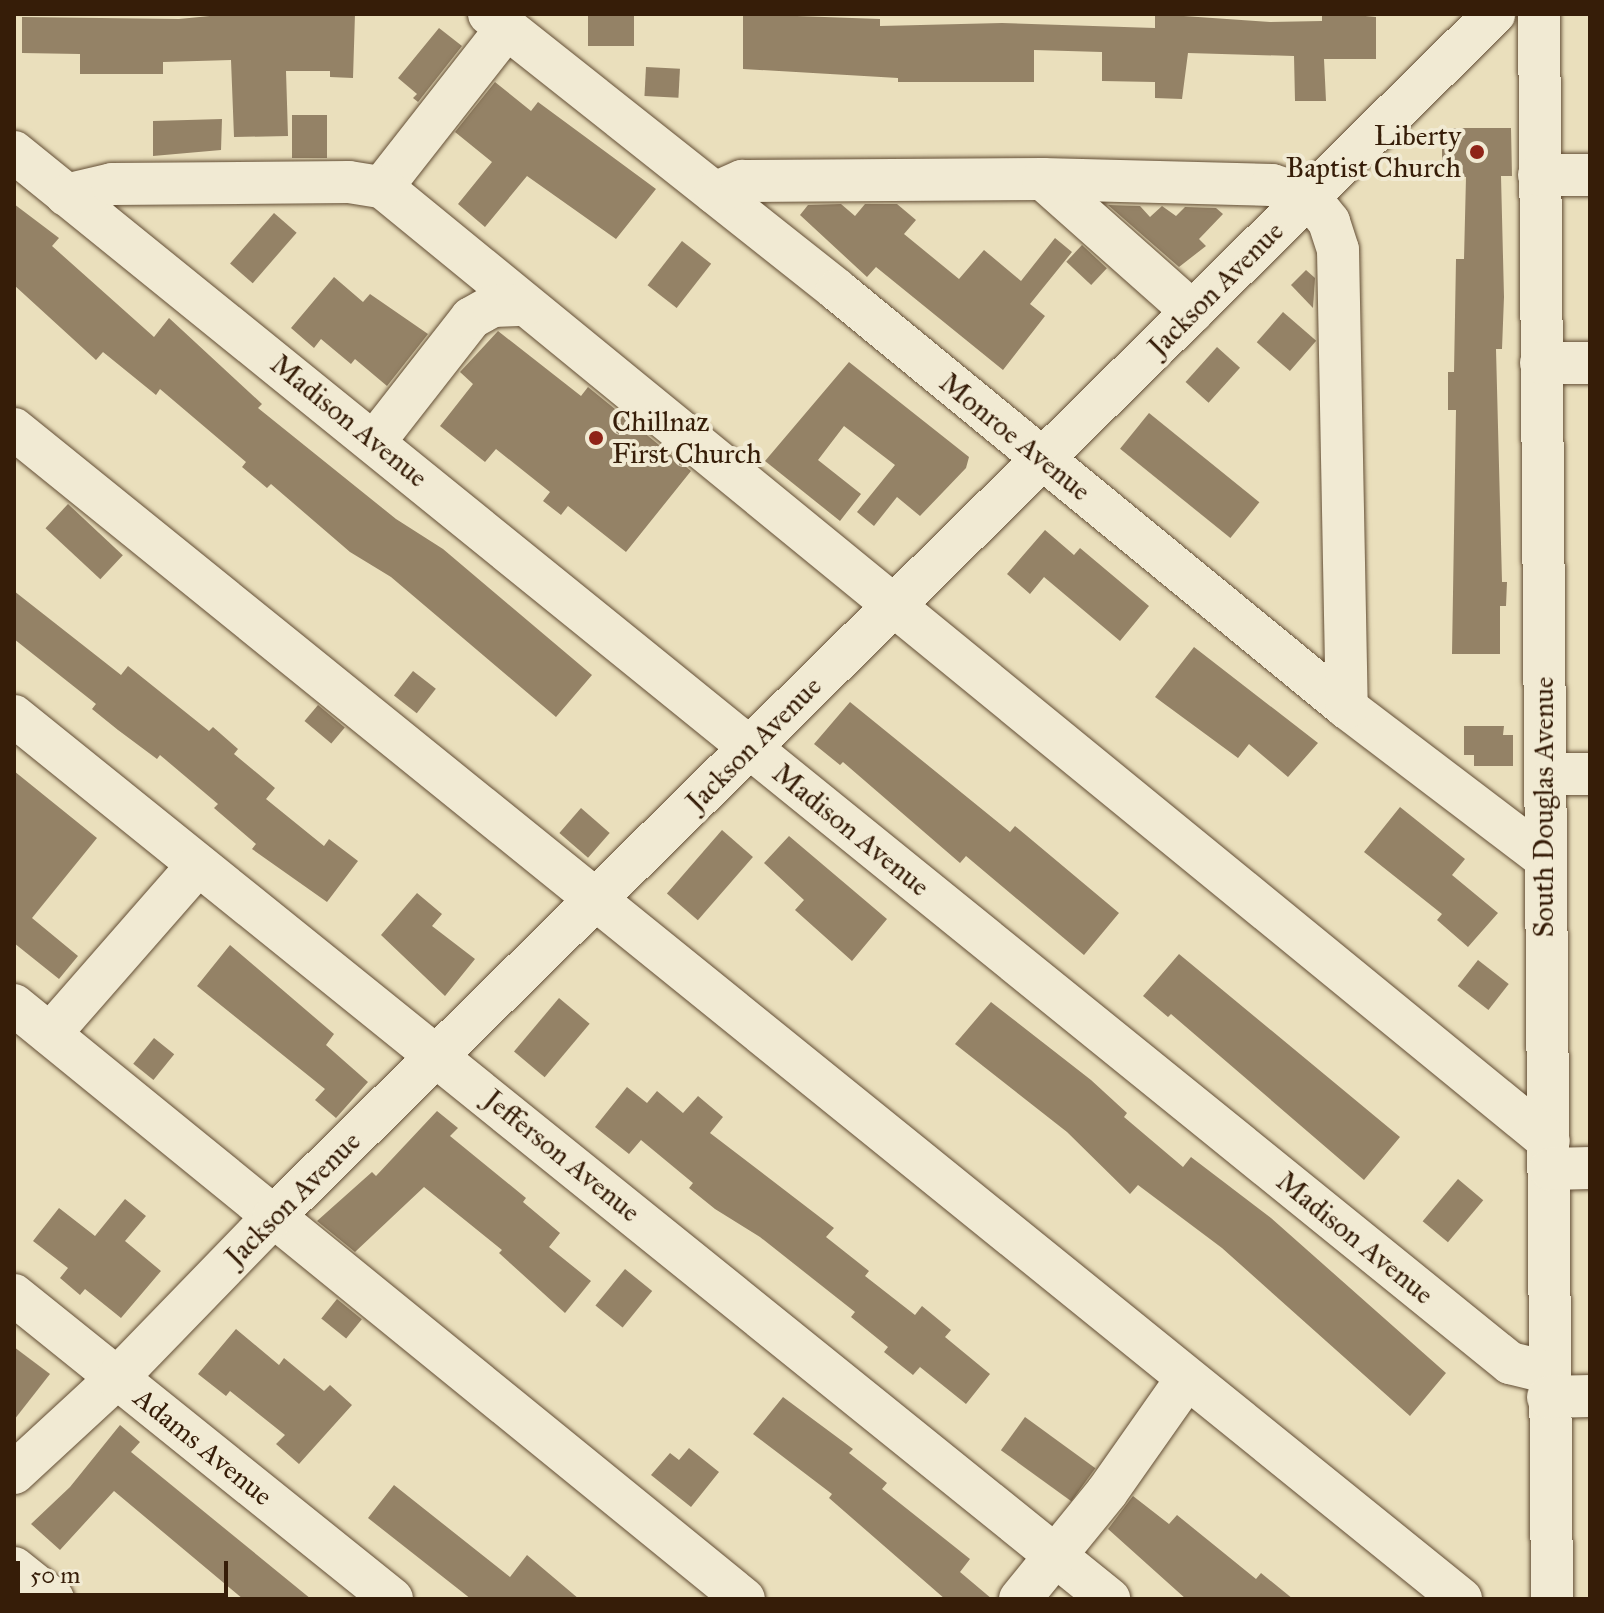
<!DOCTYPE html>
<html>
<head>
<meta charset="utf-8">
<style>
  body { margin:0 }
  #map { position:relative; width:1604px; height:1613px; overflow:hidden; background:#eadfbc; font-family:"IM FELL Great Primer",serif }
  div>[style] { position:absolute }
  .building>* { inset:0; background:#948266; transform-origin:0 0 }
  .roads { filter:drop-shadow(0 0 2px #634e35) drop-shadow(0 0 2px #634e35) }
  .minor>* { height:42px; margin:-21px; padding:0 21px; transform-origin:21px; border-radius:21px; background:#f1ead3 }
  .dots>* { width:22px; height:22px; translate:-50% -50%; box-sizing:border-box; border:4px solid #f1ead3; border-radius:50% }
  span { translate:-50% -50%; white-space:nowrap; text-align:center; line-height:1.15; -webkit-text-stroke:8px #f1ead3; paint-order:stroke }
  .poi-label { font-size:28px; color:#361d08 }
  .right { translate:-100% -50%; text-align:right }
  .left { translate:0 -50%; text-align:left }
  .street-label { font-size:28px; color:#361d08 }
  .frame { position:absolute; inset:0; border:16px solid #361d08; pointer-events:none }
  .scale { position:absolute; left:16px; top:1561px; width:212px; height:36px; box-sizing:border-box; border:4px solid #361d08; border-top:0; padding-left:10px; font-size:24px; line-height:28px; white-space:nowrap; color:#361d08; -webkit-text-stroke:6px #f1ead3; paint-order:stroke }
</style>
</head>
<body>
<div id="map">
  <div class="building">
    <div style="clip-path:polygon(230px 14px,355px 14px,353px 78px,330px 77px,330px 71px,286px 71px,288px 136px,234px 137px,231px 60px,163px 62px,163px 74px,80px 74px,80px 54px,22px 53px,22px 17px,179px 19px)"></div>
    <div style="left:588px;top:14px;width:46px;height:32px"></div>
    <div style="clip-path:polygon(743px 14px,880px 19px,880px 26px,1002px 23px,1155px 28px,1155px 14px,1270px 22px,1322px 21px,1322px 14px,1344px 14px,1376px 17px,1376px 59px,1324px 59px,1326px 101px,1295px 101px,1294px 56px,1188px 53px,1182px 99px,1155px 98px,1155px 82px,1102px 81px,1102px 52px,1034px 50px,1034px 82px,898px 82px,898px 78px,743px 69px)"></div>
    <div style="clip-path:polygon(439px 28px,462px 46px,418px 102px,413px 98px,417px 94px,398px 78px)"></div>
    <div style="left:646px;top:67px;width:34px;height:29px;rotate:3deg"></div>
    <div style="clip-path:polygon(495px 82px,531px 111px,538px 102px,656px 189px,616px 239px,527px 176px,485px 227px,458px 204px,492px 162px,455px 132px)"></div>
    <div style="left:292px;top:115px;width:35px;height:43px"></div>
    <div style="clip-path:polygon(222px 119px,221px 150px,153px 156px,153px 121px)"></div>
    <div style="clip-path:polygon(1442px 128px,1511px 128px,1512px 176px,1501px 176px,1504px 297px,1502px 349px,1496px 349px,1502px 582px,1507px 582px,1506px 606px,1500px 606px,1500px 654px,1452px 654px,1456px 410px,1448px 410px,1448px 372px,1454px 372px,1456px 259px,1464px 259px,1466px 177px,1442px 177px)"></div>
    <div style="clip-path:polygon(14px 204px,59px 238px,52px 246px,154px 337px,169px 318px,262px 404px,258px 408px,396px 519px,443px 549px,592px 675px,556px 717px,391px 577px,350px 552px,271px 484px,267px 488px,242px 467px,246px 462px,160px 389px,156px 395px,103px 352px,96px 360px,14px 285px)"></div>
    <div style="clip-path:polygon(841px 204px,855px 216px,865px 204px,897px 204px,916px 220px,904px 234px,959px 279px,984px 250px,1021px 281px,1055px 238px,1072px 252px,1030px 304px,1045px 316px,1003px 370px,876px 267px,867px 277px,800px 215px,808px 205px)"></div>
    <div style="clip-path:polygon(1108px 205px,1140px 206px,1150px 217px,1162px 206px,1176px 216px,1185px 207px,1216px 208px,1223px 214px,1199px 239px,1206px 246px,1179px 267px)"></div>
    <div style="left:274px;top:213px;width:30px;height:67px;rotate:41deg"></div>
    <div style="left:682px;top:241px;width:37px;height:56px;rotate:38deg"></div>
    <div style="left:1082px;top:245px;width:34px;height:23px;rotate:43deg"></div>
    <div style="clip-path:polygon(1306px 270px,1315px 278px,1313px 308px,1291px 285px)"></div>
    <div style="clip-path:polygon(334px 277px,363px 302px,370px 294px,428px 334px,387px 386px,355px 359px,351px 364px,321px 339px,314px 348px,291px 328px)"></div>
    <div style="left:1283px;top:312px;width:44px;height:40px;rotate:41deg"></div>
    <div style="clip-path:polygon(498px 331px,581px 396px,588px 387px,691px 471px,626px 552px,568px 506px,561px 515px,543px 501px,550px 492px,496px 449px,485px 462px,440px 426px,473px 384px,460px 372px)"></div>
    <div style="left:1217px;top:347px;width:31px;height:47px;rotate:42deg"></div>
    <div style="clip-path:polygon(849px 362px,969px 457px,966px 468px,920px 516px,897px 497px,874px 526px,857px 512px,895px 465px,844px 426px,818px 460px,861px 494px,840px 521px,765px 461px)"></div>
    <div style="left:1149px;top:413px;width:142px;height:46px;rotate:39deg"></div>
    <div style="left:68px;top:504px;width:75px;height:33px;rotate:43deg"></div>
    <div style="clip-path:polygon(1045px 530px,1074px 555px,1080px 548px,1149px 606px,1120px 641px,1044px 577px,1030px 594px,1007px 574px)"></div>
    <div style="clip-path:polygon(14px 591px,121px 675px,128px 666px,209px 731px,213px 727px,238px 749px,234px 754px,275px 788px,266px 799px,324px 846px,329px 839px,358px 861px,327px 902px,252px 849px,256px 844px,214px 808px,218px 804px,160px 755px,157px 759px,118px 730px,92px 709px,96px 704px,14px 639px)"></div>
    <div style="clip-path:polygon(1194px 647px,1318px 743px,1288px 777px,1249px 744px,1238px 758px,1155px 697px)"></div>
    <div style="left:413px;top:671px;width:29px;height:31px;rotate:38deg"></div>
    <div style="clip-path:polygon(850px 702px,1010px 832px,1015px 826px,1119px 913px,1084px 955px,966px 856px,960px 863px,843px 762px,840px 765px,814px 744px)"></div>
    <div style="left:318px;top:705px;width:35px;height:21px;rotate:40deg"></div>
    <div style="clip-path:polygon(1464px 726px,1504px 726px,1503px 735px,1513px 735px,1513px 766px,1474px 766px,1474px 755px,1464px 755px)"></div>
    <div style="clip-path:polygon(14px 771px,97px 838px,32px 918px,78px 956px,59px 979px,14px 943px)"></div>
    <div style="clip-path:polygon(1400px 807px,1465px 859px,1452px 875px,1498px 913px,1468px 947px,1437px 920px,1442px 914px,1364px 852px)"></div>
    <div style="left:581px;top:808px;width:38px;height:33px;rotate:41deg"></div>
    <div style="left:722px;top:830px;width:41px;height:84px;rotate:41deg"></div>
    <div style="clip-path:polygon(789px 836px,887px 919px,852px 961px,795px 910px,804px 900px,764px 863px)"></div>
    <div style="clip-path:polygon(417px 893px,442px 914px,432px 926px,475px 959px,445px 996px,381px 935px)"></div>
    <div style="clip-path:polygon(230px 945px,334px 1034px,326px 1045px,368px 1082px,336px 1118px,315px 1100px,325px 1089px,197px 986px)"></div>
    <div style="clip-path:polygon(1179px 954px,1400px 1137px,1364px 1180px,1171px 1014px,1168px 1017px,1143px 996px)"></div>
    <div style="left:1478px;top:960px;width:39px;height:33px;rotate:38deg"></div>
    <div style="left:559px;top:998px;width:40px;height:70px;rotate:40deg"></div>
    <div style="clip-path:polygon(991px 1002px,1091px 1080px,1127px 1113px,1124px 1117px,1183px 1167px,1191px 1157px,1271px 1218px,1446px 1373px,1410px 1416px,1222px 1248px,1138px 1185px,1130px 1194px,1067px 1132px,955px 1044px)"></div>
    <div style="left:154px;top:1038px;width:26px;height:33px;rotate:39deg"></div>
    <div style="clip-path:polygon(627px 1087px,647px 1103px,657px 1091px,683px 1113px,698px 1096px,723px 1117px,710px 1133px,834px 1228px,826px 1237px,869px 1271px,865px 1276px,915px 1315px,922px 1306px,951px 1330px,945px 1337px,990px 1374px,966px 1404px,920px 1367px,913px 1375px,884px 1352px,888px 1347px,851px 1317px,855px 1312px,760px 1237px,715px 1209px,689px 1188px,693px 1183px,641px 1140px,629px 1154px,595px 1127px)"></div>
    <div style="clip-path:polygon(437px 1111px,458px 1128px,450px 1136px,526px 1198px,523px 1202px,560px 1233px,549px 1247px,591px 1281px,565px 1313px,499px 1253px,502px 1250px,424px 1187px,355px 1252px,317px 1221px,372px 1172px,376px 1176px)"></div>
    <div style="left:1458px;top:1179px;width:33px;height:55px;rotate:40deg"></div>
    <div style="clip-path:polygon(125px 1199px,146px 1216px,125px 1241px,161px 1271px,121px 1318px,85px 1289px,80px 1295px,60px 1278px,68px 1268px,33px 1241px,59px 1208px,95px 1236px)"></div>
    <div style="left:625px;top:1269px;width:35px;height:47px;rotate:39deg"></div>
    <div style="left:337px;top:1299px;width:32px;height:25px;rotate:39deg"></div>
    <div style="clip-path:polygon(236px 1329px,279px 1365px,284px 1358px,324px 1391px,330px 1385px,352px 1405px,299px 1464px,276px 1444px,285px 1435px,230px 1391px,226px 1396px,198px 1374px)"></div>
    <div style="clip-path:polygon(14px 1347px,50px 1374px,14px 1420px)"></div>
    <div style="clip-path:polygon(783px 1397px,853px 1449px,849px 1453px,887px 1483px,882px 1489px,970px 1559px,960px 1572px,992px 1599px,945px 1599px,829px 1498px,832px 1494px,753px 1434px)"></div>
    <div style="left:1025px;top:1417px;width:87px;height:41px;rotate:36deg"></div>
    <div style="clip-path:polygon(120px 1425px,140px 1442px,131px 1452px,311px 1599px,243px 1599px,114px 1491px,60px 1550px,31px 1524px,70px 1487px)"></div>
    <div style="clip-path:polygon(689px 1448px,719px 1472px,691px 1507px,651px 1475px,670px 1453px,679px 1460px)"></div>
    <div style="clip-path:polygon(394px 1485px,510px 1577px,527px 1555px,579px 1599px,471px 1599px,368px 1518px)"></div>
    <div style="clip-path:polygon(1133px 1496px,1169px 1524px,1177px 1515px,1256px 1579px,1261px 1573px,1293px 1599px,1186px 1599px,1108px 1529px)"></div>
  </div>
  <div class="roads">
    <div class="minor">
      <div style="left:489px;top:14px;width:444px;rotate:38.4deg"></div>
      <div style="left:837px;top:290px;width:659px;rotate:39.34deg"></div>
      <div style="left:1347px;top:708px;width:246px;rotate:37.2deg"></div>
      <div style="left:1539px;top:14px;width:1585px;rotate:89.53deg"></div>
      <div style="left:506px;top:29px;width:201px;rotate:128.1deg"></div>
      <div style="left:382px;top:187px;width:1507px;rotate:39.27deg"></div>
      <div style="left:14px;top:152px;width:1925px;rotate:38.99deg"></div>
      <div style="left:1510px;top:1363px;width:38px;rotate:14deg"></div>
      <div style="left:1539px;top:175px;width:51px"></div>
      <div style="left:1043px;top:179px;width:200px;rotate:41.6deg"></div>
      <div style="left:715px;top:193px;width:30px;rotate:-24deg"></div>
      <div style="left:742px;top:181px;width:301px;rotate:-0.4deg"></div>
      <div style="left:1043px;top:179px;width:229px;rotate:1.5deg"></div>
      <div style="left:1272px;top:185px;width:39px;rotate:18deg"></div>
      <div style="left:1309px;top:197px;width:32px;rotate:51deg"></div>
      <div style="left:1329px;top:222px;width:29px;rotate:72deg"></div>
      <div style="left:1338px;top:250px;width:458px;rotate:88.9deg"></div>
      <div style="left:66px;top:195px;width:47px;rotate:-13.4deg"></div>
      <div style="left:112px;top:184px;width:237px;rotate:-0.5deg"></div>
      <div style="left:349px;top:182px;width:33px;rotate:9deg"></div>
      <div style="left:1541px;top:363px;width:49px"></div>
      <div style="left:14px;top:429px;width:1861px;rotate:38.96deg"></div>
      <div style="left:375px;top:441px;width:156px;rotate:-52deg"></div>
      <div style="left:471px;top:318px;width:25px;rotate:-29deg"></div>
      <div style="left:493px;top:306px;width:32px;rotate:-2deg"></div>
      <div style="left:14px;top:716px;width:1407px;rotate:38.88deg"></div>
      <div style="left:1545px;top:774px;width:45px"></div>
      <div style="left:14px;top:1005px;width:941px;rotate:39.14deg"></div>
      <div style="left:50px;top:1034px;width:222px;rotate:-48.8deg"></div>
      <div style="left:1550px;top:1169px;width:40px;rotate:-1.4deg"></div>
      <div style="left:14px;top:1295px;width:485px;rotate:38.8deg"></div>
      <div style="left:1548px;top:1397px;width:42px;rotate:-1.4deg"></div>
      <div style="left:14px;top:1473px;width:140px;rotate:-42.7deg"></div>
      <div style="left:117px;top:1378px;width:226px;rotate:-45.9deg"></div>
      <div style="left:274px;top:1216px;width:1713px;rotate:-44.57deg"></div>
      <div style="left:14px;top:1568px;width:50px;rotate:38.5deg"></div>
      <div style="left:1020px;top:1599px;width:138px;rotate:-50.9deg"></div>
      <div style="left:1107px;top:1492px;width:136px;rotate:-54.9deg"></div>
    </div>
  </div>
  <div class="dots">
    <div style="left:1477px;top:152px;background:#8f2418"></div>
    <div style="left:596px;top:438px;background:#8f2418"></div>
  </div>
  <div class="poi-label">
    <span class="right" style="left:1461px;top:152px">Liberty<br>Baptist Church</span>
    <span class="left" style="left:612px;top:438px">Chillnaz<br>First Church</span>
  </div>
  <div class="street-label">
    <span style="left:1216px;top:289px;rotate:-45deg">Jackson Avenue</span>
    <span style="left:349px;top:421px;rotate:39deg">Madison Avenue</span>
    <span style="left:1015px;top:437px;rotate:39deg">Monroe Avenue</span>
    <span style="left:754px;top:744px;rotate:-45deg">Jackson Avenue</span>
    <span style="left:1544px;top:807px;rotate:-90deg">South Douglas Avenue</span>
    <span style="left:851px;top:830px;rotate:39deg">Madison Avenue</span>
    <span style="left:562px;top:1156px;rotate:39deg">Jefferson Avenue</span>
    <span style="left:293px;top:1199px;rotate:-45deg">Jackson Avenue</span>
    <span style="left:1355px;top:1238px;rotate:39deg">Madison Avenue</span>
    <span style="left:203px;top:1447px;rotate:39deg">Adams Avenue</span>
  </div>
  <div class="frame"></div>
  <div class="scale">50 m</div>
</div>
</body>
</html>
